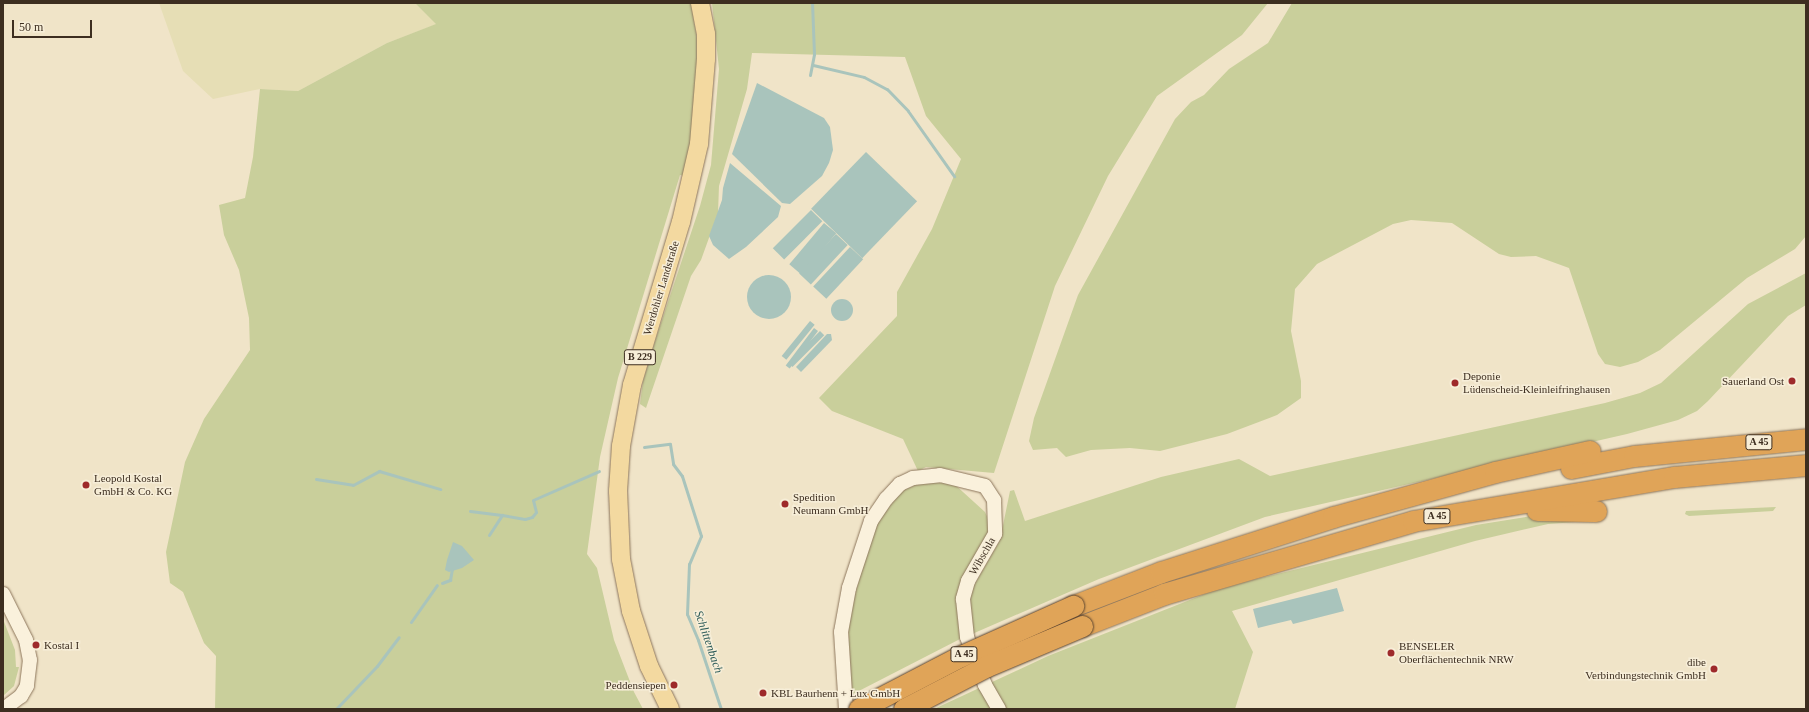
<!DOCTYPE html>
<html>
<head>
<meta charset="utf-8">
<style>
  body { margin:0 }
  #map { position:relative; width:1809px; height:712px; overflow:hidden; background:#f0e4c8; font-family:"Times New Roman",serif }
  div>[style] { position:absolute }
  .farmland>* { inset:0; background:#e6deb5 }
  .green>* { inset:0; background:#c9cf9b }
  .water>* { inset:0; background:#a9c4bc; transform-origin:0 0 }
  .round { border-radius:50% }
  .stream>* { height:3px; margin:-1.5px; padding:0 1.5px; transform-origin:1.5px; border-radius:1.5px; background:#a9c4bc }
  .roads { filter:drop-shadow(0 0 1px #8d765c) drop-shadow(0 0 1px #8d765c) }
  .minor>* { height:14px; margin:-7px; padding:0 7px; transform-origin:7px; border-radius:7px; background:#faf1dc }
  .major>* { height:18px; margin:-9px; padding:0 9px; transform-origin:9px; border-radius:9px; background:#f3d9a0 }
  .highway>* { height:21px; margin:-10.5px; padding:0 10.5px; transform-origin:10.5px; border-radius:10.5px; background:#e0a458 }
  .bridges { filter:drop-shadow(0 0 1px #5b4430) drop-shadow(0 0 1px #5b4430) }
  .highway-bridge>* { height:21px; margin:-10.5px; padding:0 10.5px; transform-origin:10.5px; border-radius:10.5px; background:#e0a458 }
  .dots>* { width:11px; height:11px; translate:-50% -50%; box-sizing:border-box; border:2px solid #f7eed8; border-radius:50% }
  span { translate:-50% -50%; white-space:nowrap; text-align:center; line-height:1.15; -webkit-text-stroke:3px #f7eed8; paint-order:stroke }
  .shield-label span { padding:1px 3px; background:#f7eed8; border:1px solid; border-radius:3px; -webkit-text-stroke-width:0 }
  .shield-label { font-size:10px; color:#3d2e20; font-weight:700 }
  .street-label { font-size:11px; color:#3d2e20 }
  .poi-label { font-size:11px; color:#3d2e20 }
  .left { translate:0 -50%; text-align:left }
  .right { translate:-100% -50%; text-align:right }
  .water-label { font-size:12px; color:#2f5d5a; font-style:italic }
  .frame { position:absolute; inset:0; border:4px solid #3d2e20; pointer-events:none }
  .scale { position:absolute; left:12px; top:20px; width:80px; height:18px; box-sizing:border-box; border:2px solid #3d2e20; border-top:0; padding-left:5px; font-size:12px; line-height:14px; white-space:nowrap; color:#3d2e20; -webkit-text-stroke:3px #f7eed8; paint-order:stroke }
</style>
</head>
<body>
<div id="map">
  <div class="farmland">
    <div style="clip-path:polygon(159px 3px,415px 3px,437px 24px,387px 43px,298px 91px,260px 89px,213px 99px,183px 71px)"></div>
  </div>
  <div class="green">
    <div style="clip-path:polygon(415px 3px,691px 3px,697px 38px,698px 74px,696px 115px,685px 176px,680px 175px,618px 378px,600px 457px,587px 554px,597px 568px,614px 640px,634px 692px,643px 709px,215px 709px,216px 656px,204px 643px,183px 592px,170px 583px,166px 552px,185px 462px,204px 419px,250px 350px,249px 318px,239px 270px,224px 235px,219px 205px,245px 198px,253px 157px,260px 89px,298px 91px,387px 43px,436px 24px)"></div>
    <div style="clip-path:polygon(712px 3px,1268px 3px,1242px 35px,1157px 96px,1108px 176px,1055px 286px,994px 473px,926px 467px,918px 471px,903px 439px,832px 411px,819px 398px,897px 316px,897px 292px,932px 229px,961px 159px,926px 116px,905px 57px,752px 53px,747px 89px,719px 186px,718px 213px,701px 260px,691px 276px,646px 408px,640px 404px,643px 381px,656px 338px,700px 206px,711px 165px,719px 69px)"></div>
    <div style="clip-path:polygon(1292px 3px,1806px 3px,1806px 236px,1795px 249px,1747px 278px,1660px 350px,1638px 362px,1620px 367px,1605px 364px,1598px 354px,1569px 268px,1536px 256px,1511px 257px,1499px 254px,1452px 223px,1411px 220px,1393px 224px,1317px 264px,1295px 289px,1291px 331px,1301px 381px,1301px 398px,1277px 415px,1227px 434px,1160px 451px,1130px 448px,1091px 450px,1066px 457px,1057px 448px,1033px 450px,1029px 441px,1034px 418px,1078px 295px,1175px 119px,1191px 102px,1204px 95px,1229px 69px,1268px 43px)"></div>
    <div style="clip-path:polygon(1806px 273px,1806px 305px,1788px 316px,1708px 401px,1697px 411px,1678px 420px,1627px 434px,1265px 517px,1099px 579px,972px 634px,969px 594px,1000px 540px,1010px 491px,1014px 490px,1025px 521px,1161px 477px,1239px 459px,1270px 476px,1605px 403px,1640px 393px,1661px 383px,1748px 304px)"></div>
    <div style="clip-path:polygon(923px 482px,952px 482px,985px 512px,989px 521px,989px 534px,958px 604px,962px 638px,851px 695px,848px 620px,873px 529px,901px 491px)"></div>
    <div style="clip-path:polygon(1776px 507px,1773px 511px,1689px 516px,1685px 514px,1686px 511px)"></div>
    <div style="clip-path:polygon(1544px 514px,1590px 517px,1602px 520px,1548px 524px,1475px 541px,1232px 611px,1253px 652px,1235px 709px,934px 709px,1048px 656px,1220px 588px,1476px 525px)"></div>
    <div style="clip-path:polygon(3px 619px,15px 650px,16px 667px,19px 667px,14px 686px,3px 696px)"></div>
  </div>
  <div class="water">
    <div style="clip-path:polygon(757px 83px,824px 118px,830px 127px,833px 150px,829px 163px,822px 176px,790px 204px,782px 203px,732px 154px)"></div>
    <div style="left:866px;top:152px;width:71px;height:79px;rotate:44deg"></div>
    <div style="clip-path:polygon(730px 163px,781px 206px,778px 217px,746px 247px,729px 259px,713px 245px,709px 236px,722px 200px,723px 188px)"></div>
    <div style="left:811px;top:210px;width:16px;height:54px;rotate:45deg"></div>
    <div style="left:824px;top:223px;width:16px;height:54px;rotate:40deg"></div>
    <div style="left:836px;top:234px;width:16px;height:54px;rotate:43deg"></div>
    <div style="left:850px;top:247px;width:18px;height:54px;rotate:43deg"></div>
    <div class="round" style="left:747px;top:275px;width:44px;height:44px"></div>
    <div class="round" style="left:831px;top:299px;width:22px;height:22px"></div>
    <div style="left:810px;top:321px;width:6px;height:45px;rotate:39deg"></div>
    <div style="left:814px;top:328px;width:5px;height:47px;rotate:37deg"></div>
    <div style="left:820px;top:331px;width:6px;height:45px;rotate:45deg"></div>
    <div style="clip-path:polygon(827px 334px,831px 334px,832px 340px,801px 372px,796px 367px)"></div>
    <div style="clip-path:polygon(453px 542px,462px 546px,474px 560px,462px 568px,449px 572px,445px 570px,447px 560px)"></div>
    <div style="clip-path:polygon(1337px 588px,1344px 611px,1293px 624px,1291px 620px,1258px 628px,1253px 609px)"></div>
  </div>
  <div class="stream">
    <div style="left:813px;top:65px;width:52px;rotate:13.2deg"></div>
    <div style="left:864px;top:77px;width:26px;rotate:28deg"></div>
    <div style="left:887px;top:89px;width:30px;rotate:46deg"></div>
    <div style="left:908px;top:111px;width:80px;rotate:54.7deg"></div>
    <div style="left:810px;top:75px;width:21px;rotate:-79deg"></div>
    <div style="left:814px;top:54px;width:51px;rotate:-92.2deg"></div>
    <div style="left:644px;top:447px;width:26px;rotate:-7deg"></div>
    <div style="left:670px;top:444px;width:20px;rotate:81deg"></div>
    <div style="left:673px;top:464px;width:15px;rotate:53deg"></div>
    <div style="left:682px;top:476px;width:63px;rotate:72.4deg"></div>
    <div style="left:701px;top:536px;width:30px;rotate:113deg"></div>
    <div style="left:689px;top:564px;width:50px;rotate:92.3deg"></div>
    <div style="left:687px;top:614px;width:28px;rotate:67deg"></div>
    <div style="left:698px;top:640px;width:73px;rotate:71.6deg"></div>
    <div style="left:316px;top:479px;width:37px;rotate:9deg"></div>
    <div style="left:353px;top:485px;width:30px;rotate:-28deg"></div>
    <div style="left:379px;top:471px;width:64px;rotate:16.4deg"></div>
    <div style="left:470px;top:511px;width:32px;rotate:7deg"></div>
    <div style="left:489px;top:535px;width:24px;rotate:-57deg"></div>
    <div style="left:502px;top:515px;width:23px;rotate:10deg"></div>
    <div style="left:525px;top:519px;width:7px;rotate:-16deg"></div>
    <div style="left:532px;top:517px;width:6px;rotate:-51deg"></div>
    <div style="left:536px;top:512px;width:12px;rotate:-104deg"></div>
    <div style="left:533px;top:500px;width:72px;rotate:-23.7deg"></div>
    <div style="left:442px;top:583px;width:9px;rotate:-21deg"></div>
    <div style="left:450px;top:580px;width:11px;rotate:-80deg"></div>
    <div style="left:411px;top:622px;width:45px;rotate:-54.9deg"></div>
    <div style="left:336px;top:709px;width:59px;rotate:-46.4deg"></div>
    <div style="left:377px;top:666px;width:36px;rotate:-53deg"></div>
  </div>
  <div class="roads">
    <div class="minor">
      <div style="left:3px;top:594px;width:51px;rotate:63.4deg"></div>
      <div style="left:26px;top:640px;width:20px;rotate:79deg"></div>
      <div style="left:30px;top:660px;width:26px;rotate:97deg"></div>
      <div style="left:27px;top:686px;width:12px;rotate:121deg"></div>
      <div style="left:21px;top:696px;width:21px;rotate:143deg"></div>
      <div style="left:846px;top:709px;width:77px;rotate:-93.7deg"></div>
      <div style="left:841px;top:632px;width:45px;rotate:-79.7deg"></div>
      <div style="left:849px;top:588px;width:71px;rotate:-71.8deg"></div>
      <div style="left:871px;top:521px;width:27px;rotate:-56deg"></div>
      <div style="left:886px;top:499px;width:21px;rotate:-47deg"></div>
      <div style="left:900px;top:484px;width:14px;rotate:-25deg"></div>
      <div style="left:913px;top:478px;width:27px;rotate:-6deg"></div>
      <div style="left:940px;top:475px;width:46px;rotate:13.7deg"></div>
      <div style="left:985px;top:486px;width:17px;rotate:57deg"></div>
      <div style="left:994px;top:500px;width:34px;rotate:88deg"></div>
      <div style="left:995px;top:534px;width:54px;rotate:119.9deg"></div>
      <div style="left:968px;top:581px;width:19px;rotate:106deg"></div>
      <div style="left:963px;top:599px;width:38px;rotate:84deg"></div>
      <div style="left:967px;top:637px;width:51px;rotate:69.4deg"></div>
      <div style="left:985px;top:685px;width:28px;rotate:60deg"></div>
    </div>
    <div class="major">
      <div style="left:670px;top:709px;width:48px;rotate:-116deg"></div>
      <div style="left:649px;top:666px;width:58px;rotate:-108.1deg"></div>
      <div style="left:631px;top:611px;width:53px;rotate:-100.9deg"></div>
      <div style="left:621px;top:559px;width:68px;rotate:-92.5deg"></div>
      <div style="left:618px;top:491px;width:45px;rotate:-86.2deg"></div>
      <div style="left:621px;top:446px;width:62px;rotate:-79.8deg"></div>
      <div style="left:632px;top:385px;width:170px;rotate:-73.3deg"></div>
      <div style="left:681px;top:222px;width:80px;rotate:-77deg"></div>
      <div style="left:699px;top:144px;width:85px;rotate:-85.3deg"></div>
      <div style="left:706px;top:59px;width:25px;rotate:-90deg"></div>
      <div style="left:706px;top:34px;width:32px;rotate:-101deg"></div>
    </div>
    <div class="highway">
      <div style="left:1571px;top:468px;width:64px;rotate:-10.8deg"></div>
      <div style="left:1634px;top:456px;width:173px;rotate:-5.6deg"></div>
      <div style="left:1537px;top:510px;width:59px;rotate:1deg"></div>
      <div style="left:1073px;top:606px;width:94px;rotate:-21.1deg"></div>
      <div style="left:1161px;top:572px;width:181px;rotate:-17.7deg"></div>
      <div style="left:1333px;top:517px;width:168px;rotate:-15.5deg"></div>
      <div style="left:1495px;top:472px;width:97px;rotate:-12.5deg"></div>
      <div style="left:1082px;top:626px;width:88px;rotate:-21.3deg"></div>
      <div style="left:1164px;top:594px;width:259px;rotate:-16.3deg"></div>
      <div style="left:1413px;top:521px;width:265px;rotate:-9.6deg"></div>
      <div style="left:1674px;top:477px;width:133px;rotate:-5.2deg"></div>
    </div>
  </div>
  <div class="bridges">
    <div class="highway-bridge">
      <div style="left:859px;top:709px;width:115px;rotate:-27.5deg"></div>
      <div style="left:961px;top:656px;width:123px;rotate:-24.1deg"></div>
      <div style="left:904px;top:709px;width:93px;rotate:-27.4deg"></div>
      <div style="left:987px;top:666px;width:103px;rotate:-22.8deg"></div>
    </div>
  </div>
  <div class="dots">
    <div style="left:1792px;top:381px;background:#9e2a2b"></div>
    <div style="left:1455px;top:383px;background:#9e2a2b"></div>
    <div style="left:86px;top:485px;background:#9e2a2b"></div>
    <div style="left:785px;top:504px;background:#9e2a2b"></div>
    <div style="left:36px;top:645px;background:#9e2a2b"></div>
    <div style="left:1391px;top:653px;background:#9e2a2b"></div>
    <div style="left:1714px;top:669px;background:#9e2a2b"></div>
    <div style="left:674px;top:685px;background:#9e2a2b"></div>
    <div style="left:763px;top:693px;background:#9e2a2b"></div>
  </div>
  <div class="shield-label">
    <span style="left:640px;top:357px">B 229</span>
    <span style="left:1759px;top:442px">A 45</span>
    <span style="left:1437px;top:516px">A 45</span>
    <span style="left:964px;top:654px">A 45</span>
  </div>
  <div class="street-label">
    <span style="left:661px;top:288px;rotate:-73deg">Werdohler Landstraße</span>
    <span style="left:982px;top:556px;rotate:-60deg">Wibschla</span>
  </div>
  <div class="poi-label">
    <span class="left" style="left:1463px;top:383px">Deponie<br>Lüdenscheid-Kleinleifringhausen</span>
    <span class="right" style="left:1784px;top:381px">Sauerland Ost</span>
    <span class="left" style="left:94px;top:485px">Leopold Kostal<br>GmbH &amp; Co. KG</span>
    <span class="left" style="left:793px;top:504px">Spedition<br>Neumann GmbH</span>
    <span class="left" style="left:44px;top:645px">Kostal I</span>
    <span class="left" style="left:1399px;top:653px">BENSELER<br>Oberflächentechnik NRW</span>
    <span class="right" style="left:1706px;top:669px">dibe<br>Verbindungstechnik GmbH</span>
    <span class="right" style="left:666px;top:685px">Peddensiepen</span>
    <span class="left" style="left:771px;top:693px">KBL Baurhenn + Lux GmbH</span>
  </div>
  <div class="water-label">
    <span style="left:708px;top:642px;rotate:71deg">Schlittenbach</span>
  </div>
  <div class="frame"></div>
  <div class="scale">50 m</div>
</div>
</body>
</html>
